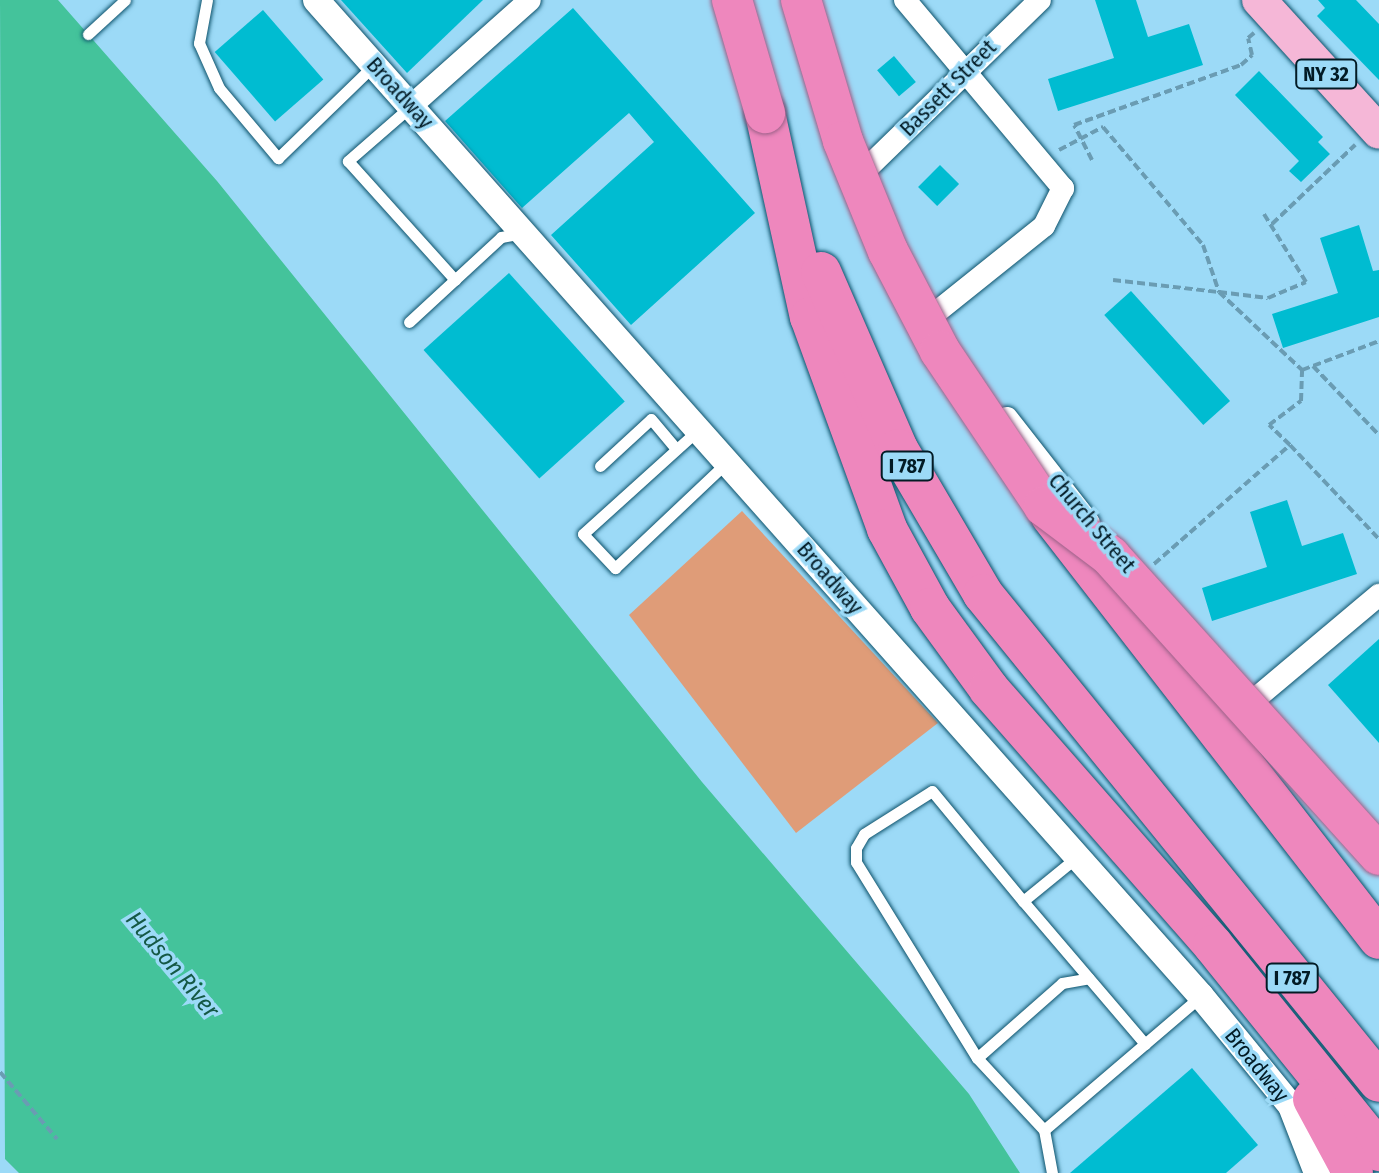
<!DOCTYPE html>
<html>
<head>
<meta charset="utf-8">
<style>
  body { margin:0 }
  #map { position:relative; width:1379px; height:1173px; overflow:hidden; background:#9cdaf7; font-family:"Fira Sans Condensed",sans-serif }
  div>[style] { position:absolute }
  .green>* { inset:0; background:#df9c78 }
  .water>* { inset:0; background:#44c39b }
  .building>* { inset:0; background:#00bcd1; transform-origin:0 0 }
  .path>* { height:4px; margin-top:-2px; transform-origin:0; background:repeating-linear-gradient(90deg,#6a9cb3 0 8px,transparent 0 12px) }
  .roads { filter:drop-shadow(0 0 2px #0d526b) drop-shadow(0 0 2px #0d526b) }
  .service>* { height:11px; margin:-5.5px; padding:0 5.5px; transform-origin:5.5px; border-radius:5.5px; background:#fff }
  .minor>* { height:22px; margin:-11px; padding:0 11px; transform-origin:11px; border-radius:11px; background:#fff }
  .tertiary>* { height:26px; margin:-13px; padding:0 13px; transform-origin:13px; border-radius:13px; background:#fff }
  .primary>* { height:34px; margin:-17px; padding:0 17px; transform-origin:17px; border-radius:17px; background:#f5b7d7 }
  .motorway>* { height:40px; margin:-20px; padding:0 20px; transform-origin:20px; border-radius:20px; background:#ee87bd }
  .bridges { filter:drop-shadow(0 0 2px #9b6188) drop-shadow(0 0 2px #9b6188) }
  .motorway-bridge>* { height:40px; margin:-20px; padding:0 20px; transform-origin:20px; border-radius:20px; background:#ee87bd }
  span { translate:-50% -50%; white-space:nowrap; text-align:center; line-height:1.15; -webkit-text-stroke:7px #9cdaf7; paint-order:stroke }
  .shield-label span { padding:2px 6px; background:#9cdaf7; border:2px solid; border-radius:6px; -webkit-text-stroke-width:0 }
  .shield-label { font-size:20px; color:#021b25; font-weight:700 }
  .street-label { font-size:22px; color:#021b25 }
  .water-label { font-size:24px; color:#155945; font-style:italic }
</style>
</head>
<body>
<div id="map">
  <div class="green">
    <div style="clip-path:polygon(742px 511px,938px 723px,796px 833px,629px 615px)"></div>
  </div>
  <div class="water">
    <div style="clip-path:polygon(0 0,58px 0,217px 181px,702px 782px,969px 1094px,1020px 1173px,19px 1173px,5px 1159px)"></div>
  </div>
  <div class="building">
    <div style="clip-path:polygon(341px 0,483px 0,407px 73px)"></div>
    <div style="clip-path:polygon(1095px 0,1136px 0,1148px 37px,1189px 24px,1203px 65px,1058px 111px,1048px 79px,1114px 58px)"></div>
    <div style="clip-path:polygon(1318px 0,1356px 0,1379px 24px,1379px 80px,1317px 16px,1325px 8px)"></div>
    <div style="clip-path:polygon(573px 8px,755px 213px,631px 325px,551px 235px,654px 142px,629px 113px,522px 208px,445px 121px)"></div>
    <div style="left:263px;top:10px;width:92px;height:64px;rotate:49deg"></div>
    <div style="left:894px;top:56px;width:34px;height:22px;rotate:50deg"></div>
    <div style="clip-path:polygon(1259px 71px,1323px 137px,1318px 142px,1330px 154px,1301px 182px,1289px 171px,1299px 161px,1235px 95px)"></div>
    <div style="left:940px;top:165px;width:27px;height:31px;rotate:45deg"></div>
    <div style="clip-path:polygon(1359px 225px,1373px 271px,1379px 270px,1379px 317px,1283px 348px,1272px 314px,1338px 293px,1320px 238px)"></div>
    <div style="left:509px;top:273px;width:173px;height:115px;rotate:48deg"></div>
    <div style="left:1131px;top:291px;width:148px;height:36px;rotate:48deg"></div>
    <div style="clip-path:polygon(1287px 500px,1302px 546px,1343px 533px,1357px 574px,1212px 621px,1202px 588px,1267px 567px,1250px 512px)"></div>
    <div style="clip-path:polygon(1379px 639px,1379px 743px,1328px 685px)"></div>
    <div style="clip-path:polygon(1192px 1068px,1258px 1145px,1226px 1173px,1070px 1173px)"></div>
  </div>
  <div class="path">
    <div style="left:1059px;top:150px;width:50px;rotate:-27.6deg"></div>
    <div style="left:1103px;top:127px;width:155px;rotate:49.7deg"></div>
    <div style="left:1203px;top:245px;width:50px;rotate:71.2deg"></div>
    <div style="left:1219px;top:292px;width:49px;rotate:7deg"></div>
    <div style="left:1268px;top:298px;width:41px;rotate:-22.8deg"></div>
    <div style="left:1306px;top:282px;width:80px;rotate:-121.7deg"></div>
    <div style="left:1092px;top:160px;width:39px;rotate:-117deg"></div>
    <div style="left:1074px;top:125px;width:177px;rotate:-19.8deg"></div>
    <div style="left:1241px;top:65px;width:15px;rotate:-42deg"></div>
    <div style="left:1252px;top:55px;width:17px;rotate:-103deg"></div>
    <div style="left:1248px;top:38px;width:8px;rotate:-40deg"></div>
    <div style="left:1272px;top:224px;width:115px;rotate:-43.6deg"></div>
    <div style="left:1113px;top:280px;width:107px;rotate:6.5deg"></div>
    <div style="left:1219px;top:292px;width:114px;rotate:43.2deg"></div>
    <div style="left:1302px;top:370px;width:82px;rotate:-20.6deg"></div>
    <div style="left:1313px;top:366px;width:95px;rotate:46.3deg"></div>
    <div style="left:1290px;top:445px;width:29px;rotate:-136deg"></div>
    <div style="left:1269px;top:425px;width:40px;rotate:-37deg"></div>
    <div style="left:1301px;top:401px;width:31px;rotate:-88deg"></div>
    <div style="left:1154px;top:564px;width:181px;rotate:-41.2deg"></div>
    <div style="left:1290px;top:445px;width:129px;rotate:46.6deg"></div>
    <div style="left:0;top:1072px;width:88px;rotate:49.6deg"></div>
  </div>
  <div class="roads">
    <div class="service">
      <div style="left:207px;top:0;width:44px;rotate:100.5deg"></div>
      <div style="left:199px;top:43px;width:49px;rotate:66deg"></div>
      <div style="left:219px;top:88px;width:92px;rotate:49.9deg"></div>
      <div style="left:278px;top:158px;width:134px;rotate:-44.1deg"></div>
      <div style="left:88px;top:34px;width:50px;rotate:-42.6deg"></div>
      <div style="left:411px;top:106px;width:84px;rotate:138.9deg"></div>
      <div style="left:348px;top:161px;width:160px;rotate:48deg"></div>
      <div style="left:409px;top:322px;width:125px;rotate:-42.7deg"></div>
      <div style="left:501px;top:237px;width:22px;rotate:-10deg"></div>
      <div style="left:698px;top:430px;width:155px;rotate:137.9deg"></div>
      <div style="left:583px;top:534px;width:47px;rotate:46.7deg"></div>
      <div style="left:615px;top:568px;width:153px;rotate:-43.4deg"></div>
      <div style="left:600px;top:466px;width:69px;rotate:-42.7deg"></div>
      <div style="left:651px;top:419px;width:39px;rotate:50deg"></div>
      <div style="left:1023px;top:901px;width:188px;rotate:49.5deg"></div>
      <div style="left:977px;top:1058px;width:113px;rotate:-41.4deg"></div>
      <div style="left:1062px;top:983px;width:27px;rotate:-10deg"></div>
      <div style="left:1044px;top:1130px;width:206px;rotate:-40.5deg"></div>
      <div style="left:1052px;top:1173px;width:44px;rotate:-100.5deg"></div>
      <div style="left:1044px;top:1130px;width:98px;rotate:-132.9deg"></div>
      <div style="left:977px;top:1058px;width:230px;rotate:-121.7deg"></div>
      <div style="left:856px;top:862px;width:14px;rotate:-90deg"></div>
      <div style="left:856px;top:848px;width:16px;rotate:-60deg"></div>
      <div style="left:864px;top:834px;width:80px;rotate:-32.3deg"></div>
      <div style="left:932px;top:791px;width:143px;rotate:50.4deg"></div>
      <div style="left:1023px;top:901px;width:70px;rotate:-39.2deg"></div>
    </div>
    <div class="minor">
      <div style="left:905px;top:0;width:246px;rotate:50deg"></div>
      <div style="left:1063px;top:188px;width:42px;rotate:116.6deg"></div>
      <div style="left:1044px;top:226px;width:134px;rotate:141.3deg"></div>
      <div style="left:411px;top:106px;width:159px;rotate:-41.7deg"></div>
      <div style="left:862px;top:185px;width:9px;rotate:-126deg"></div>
      <div style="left:857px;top:178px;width:255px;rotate:-44.2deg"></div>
      <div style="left:1007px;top:418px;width:133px;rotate:52deg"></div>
      <div style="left:1255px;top:699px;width:162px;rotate:-40deg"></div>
    </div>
    <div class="tertiary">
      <div style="left:316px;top:0;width:1332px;rotate:48.38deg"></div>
      <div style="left:1201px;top:996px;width:142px;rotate:50.7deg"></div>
      <div style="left:1291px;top:1106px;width:72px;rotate:68.8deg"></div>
    </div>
    <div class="primary">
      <div style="left:1259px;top:0;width:178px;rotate:47.7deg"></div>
    </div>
    <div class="motorway">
      <div style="left:765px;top:113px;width:209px;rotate:77.6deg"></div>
      <div style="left:810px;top:317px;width:226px;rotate:70deg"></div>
      <div style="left:887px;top:529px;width:90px;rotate:61.4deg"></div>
      <div style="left:930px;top:608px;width:100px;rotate:53.9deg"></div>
      <div style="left:989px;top:689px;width:340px;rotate:48.8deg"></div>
      <div style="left:1213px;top:945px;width:265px;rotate:51.1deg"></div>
      <div style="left:821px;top:272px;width:193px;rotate:66.5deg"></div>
      <div style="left:898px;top:449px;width:168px;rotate:59.6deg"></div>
      <div style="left:983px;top:594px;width:628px;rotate:50.94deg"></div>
      <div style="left:1051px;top:516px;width:535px;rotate:52.21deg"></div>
      <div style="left:1313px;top:1099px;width:84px;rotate:61.6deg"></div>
    </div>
  </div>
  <div class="bridges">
    <div class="motorway-bridge">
      <div style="left:732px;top:0;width:118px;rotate:73.7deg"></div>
      <div style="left:801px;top:0;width:147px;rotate:73.4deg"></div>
      <div style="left:843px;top:141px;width:119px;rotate:67.8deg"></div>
      <div style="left:888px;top:251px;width:113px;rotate:62.5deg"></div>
      <div style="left:940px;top:351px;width:187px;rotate:56.1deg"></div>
      <div style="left:1044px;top:506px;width:83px;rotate:37.1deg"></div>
      <div style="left:1110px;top:556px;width:402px;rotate:48deg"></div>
    </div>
  </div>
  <div class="shield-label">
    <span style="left:1326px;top:74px">NY 32</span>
    <span style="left:907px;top:466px">I 787</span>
    <span style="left:1292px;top:978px">I 787</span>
  </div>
  <div class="street-label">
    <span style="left:948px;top:88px;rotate:-45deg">Bassett Street</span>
    <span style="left:400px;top:93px;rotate:48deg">Broadway</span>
    <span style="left:1092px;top:523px;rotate:50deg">Church Street</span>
    <span style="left:830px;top:578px;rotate:49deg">Broadway</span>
    <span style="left:1257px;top:1065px;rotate:51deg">Broadway</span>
  </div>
  <div class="water-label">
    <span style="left:172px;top:965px;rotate:50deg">Hudson River</span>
  </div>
</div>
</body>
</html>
